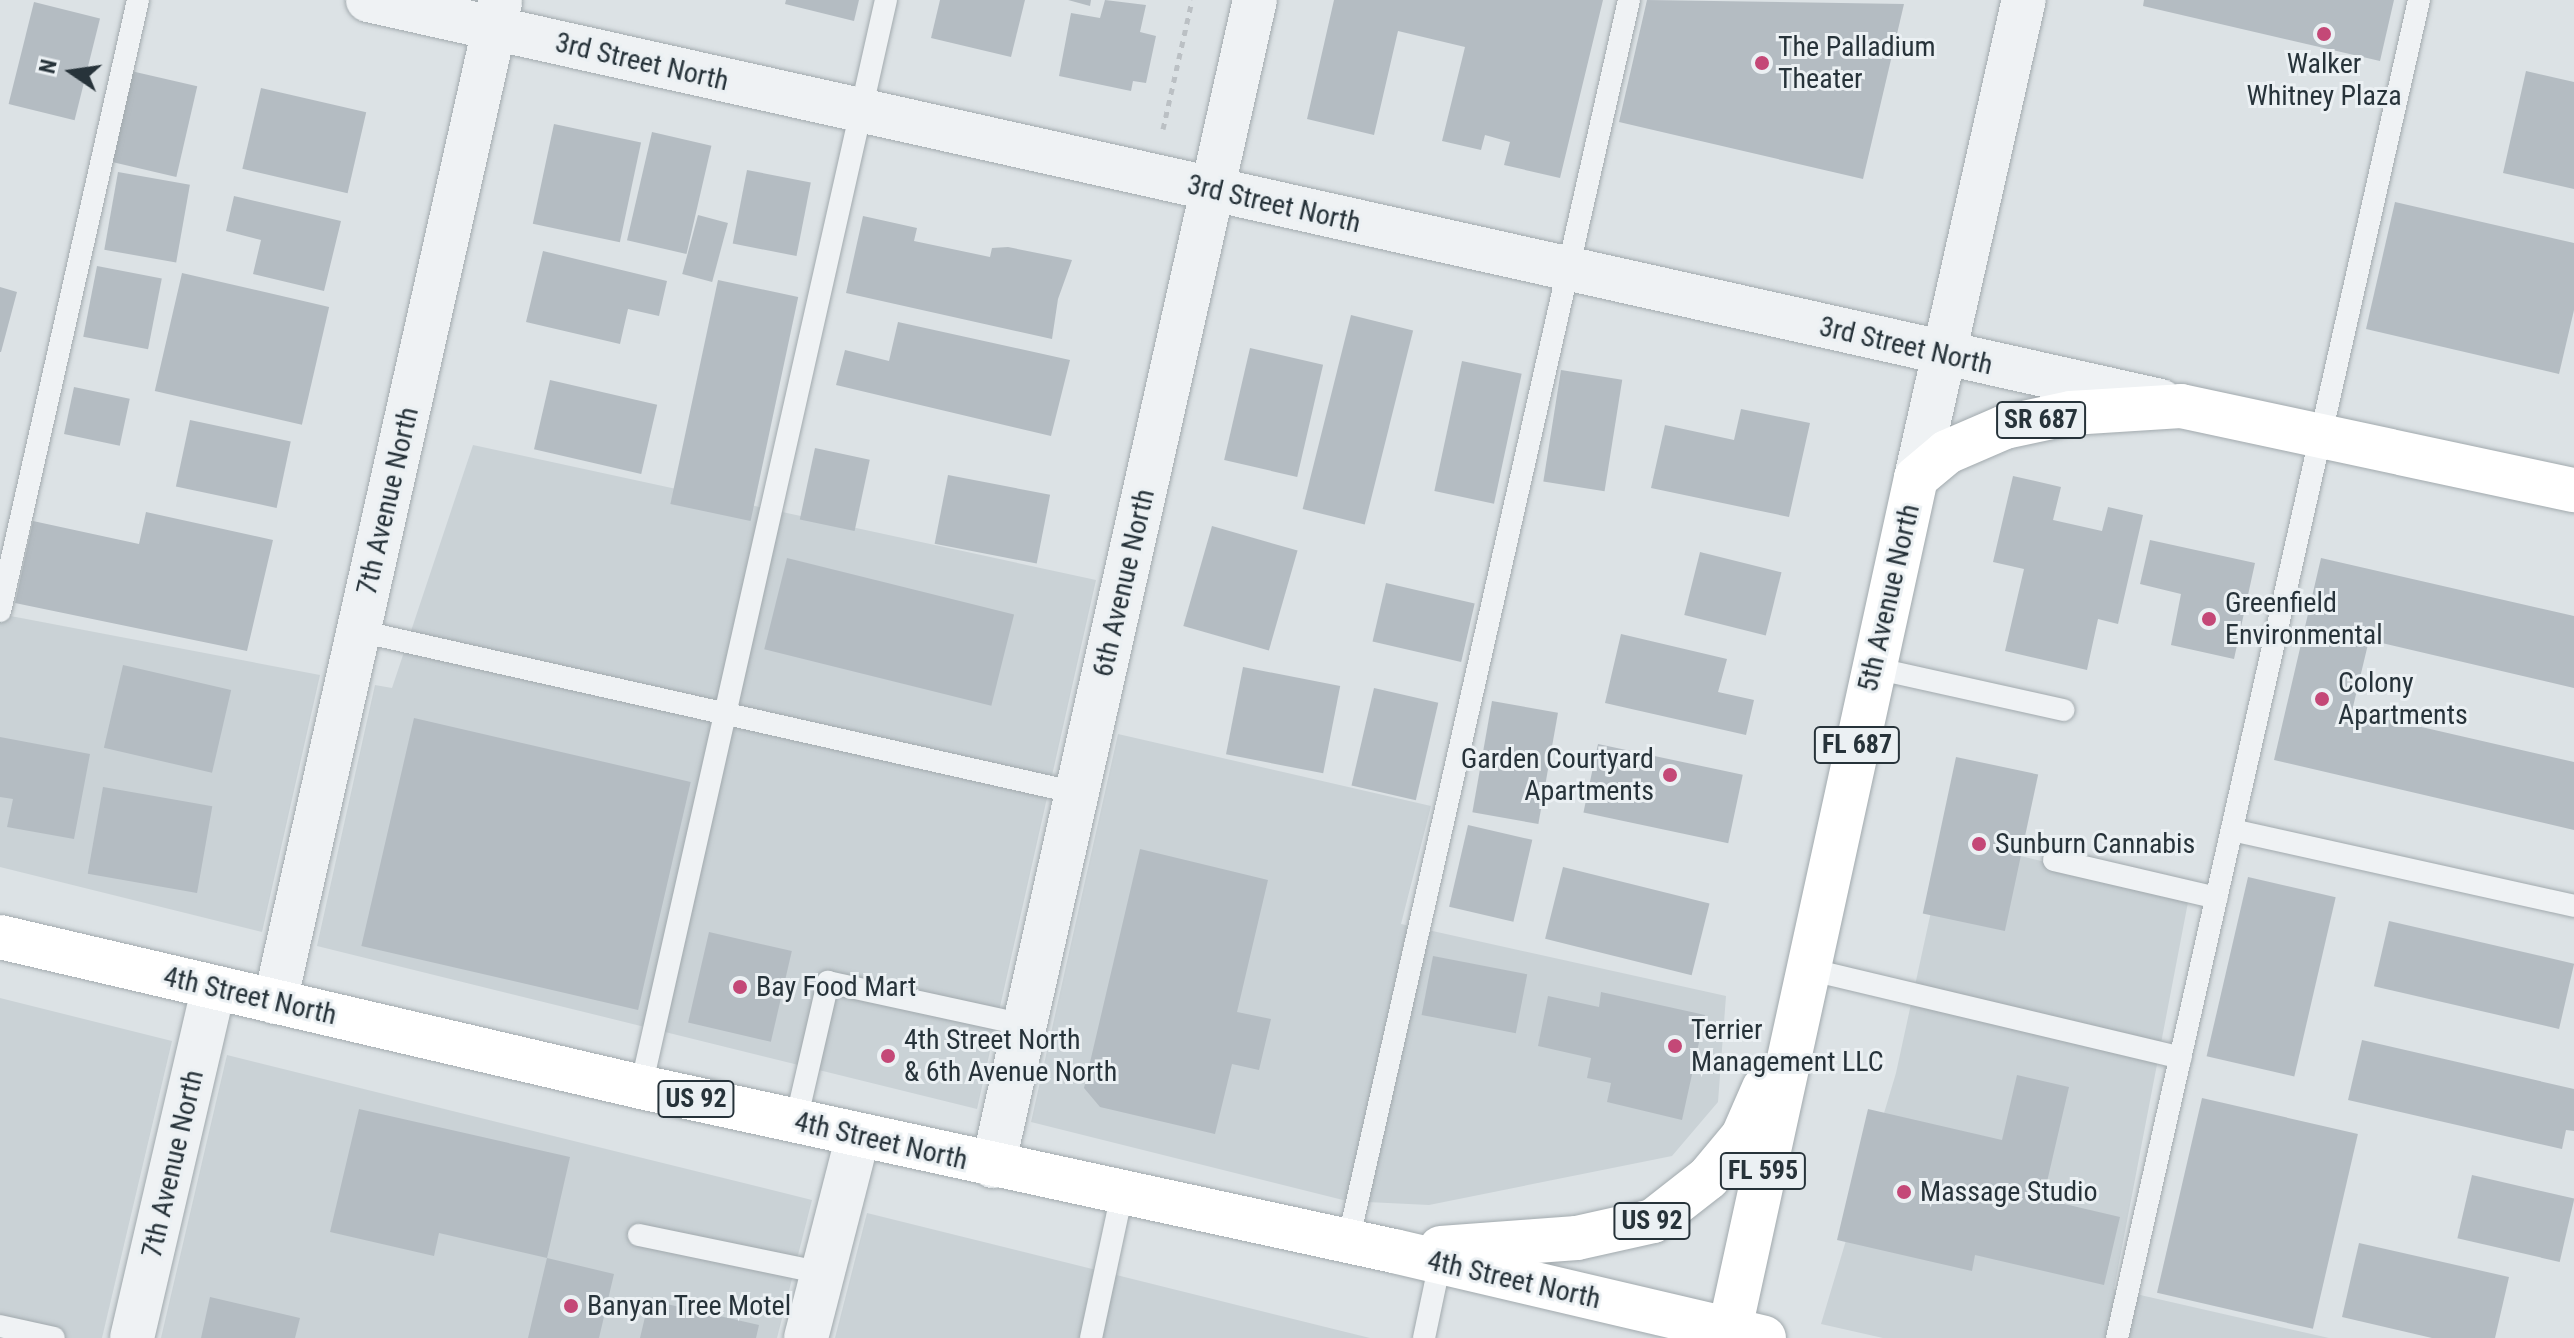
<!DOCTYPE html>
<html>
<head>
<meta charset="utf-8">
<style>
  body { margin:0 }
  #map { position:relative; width:2574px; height:1338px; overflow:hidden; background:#dce2e5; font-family:"Roboto Condensed",sans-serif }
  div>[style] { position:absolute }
  .built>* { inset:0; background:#cad2d6 }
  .building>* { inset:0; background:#b4bcc2; transform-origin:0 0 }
  .path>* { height:5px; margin-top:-2.5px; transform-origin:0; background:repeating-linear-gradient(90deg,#bbc0c4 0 6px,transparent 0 12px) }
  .roads { filter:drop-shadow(0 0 2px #a2aaae) drop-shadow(0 0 2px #a2aaae) }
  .service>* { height:22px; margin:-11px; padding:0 11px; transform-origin:11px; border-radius:11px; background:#eff2f4 }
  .minor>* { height:44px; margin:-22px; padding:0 22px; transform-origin:22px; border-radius:22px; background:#eff2f4 }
  .tertiary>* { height:44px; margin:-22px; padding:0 22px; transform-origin:22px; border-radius:22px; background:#eff2f4 }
  .primary>* { height:44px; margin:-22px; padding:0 22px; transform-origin:22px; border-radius:22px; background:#fff }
  .dots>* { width:22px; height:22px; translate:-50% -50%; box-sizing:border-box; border:4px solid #ebf0f3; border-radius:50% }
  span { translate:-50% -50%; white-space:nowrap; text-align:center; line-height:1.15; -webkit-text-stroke:6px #ebf0f3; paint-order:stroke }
  .shield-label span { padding:2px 6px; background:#ebf0f3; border:2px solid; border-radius:6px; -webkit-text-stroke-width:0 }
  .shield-label { font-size:26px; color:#27333a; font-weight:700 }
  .poi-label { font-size:28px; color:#27333a }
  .left { translate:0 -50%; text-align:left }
  .right { translate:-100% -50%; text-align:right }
  .street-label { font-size:28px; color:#27333a }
  .north { position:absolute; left:32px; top:32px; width:80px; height:80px; -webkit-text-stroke:6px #ebf0f3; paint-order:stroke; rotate:283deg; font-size:22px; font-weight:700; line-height:32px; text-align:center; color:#27333a }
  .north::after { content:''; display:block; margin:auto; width:28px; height:36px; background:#27333a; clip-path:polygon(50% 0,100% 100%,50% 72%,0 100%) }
</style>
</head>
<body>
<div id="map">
  <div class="built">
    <div style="clip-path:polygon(473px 445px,1096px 580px,977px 1109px,317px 946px,375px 685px,392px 688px)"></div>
    <div style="clip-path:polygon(0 614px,320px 675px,262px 932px,0 867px)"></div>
    <div style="clip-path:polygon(1118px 734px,1431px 806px,1401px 924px,1726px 996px,1718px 1102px,1672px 1156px,1429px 1205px,1347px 1201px,1031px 1122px)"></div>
    <div style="clip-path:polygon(1947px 838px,2189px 897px,2114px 1289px,2329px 1338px,1883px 1338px,1821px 1324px,1896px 1073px)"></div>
    <div style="clip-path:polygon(0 998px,172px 1041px,102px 1338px,0 1338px)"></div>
    <div style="clip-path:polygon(227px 1055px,812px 1200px,777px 1338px,161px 1338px)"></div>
    <div style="clip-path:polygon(867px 1213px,1370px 1338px,835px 1338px)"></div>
  </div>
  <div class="building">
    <div style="clip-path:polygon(786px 0,859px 0,854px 21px,785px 4px)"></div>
    <div style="clip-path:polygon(940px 0,1025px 0,1011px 57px,931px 38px)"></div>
    <div style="clip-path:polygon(1068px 0,1091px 0,1090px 6px)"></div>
    <div style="clip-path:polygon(1105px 0,1146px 5px,1140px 32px,1156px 36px,1146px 83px,1133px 81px,1131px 91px,1059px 76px,1071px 13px,1100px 18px)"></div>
    <div style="clip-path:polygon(1334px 0,1603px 0,1560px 178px,1504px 165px,1510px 142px,1485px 135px,1481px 150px,1442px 141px,1465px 47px,1398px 31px,1374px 135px,1307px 119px)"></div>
    <div style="clip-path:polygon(1647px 0,1904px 4px,1863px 179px,1619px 122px)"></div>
    <div style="clip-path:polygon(2144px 0,2394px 0,2380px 61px,2143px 6px)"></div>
    <div style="left:34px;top:2px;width:68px;height:105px;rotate:14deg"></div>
    <div style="left:131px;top:71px;width:68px;height:93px;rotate:13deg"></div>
    <div style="clip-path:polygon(2526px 71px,2574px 82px,2574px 189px,2503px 173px)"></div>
    <div style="left:261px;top:88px;width:108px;height:83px;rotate:13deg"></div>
    <div style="left:554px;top:124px;width:89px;height:102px;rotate:12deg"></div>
    <div style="left:652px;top:132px;width:61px;height:111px;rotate:13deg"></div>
    <div style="left:747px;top:170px;width:65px;height:75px;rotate:11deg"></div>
    <div style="left:118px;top:172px;width:73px;height:79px;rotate:10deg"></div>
    <div style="clip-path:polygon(234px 196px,341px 221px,324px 291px,253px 274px,261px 240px,226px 231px)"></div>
    <div style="clip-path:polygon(2395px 202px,2574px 243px,2574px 310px,2559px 374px,2366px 329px)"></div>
    <div style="left:698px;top:215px;width:31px;height:61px;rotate:15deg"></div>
    <div style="clip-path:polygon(863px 216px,917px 228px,914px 241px,990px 257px,992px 248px,1008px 247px,1072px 260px,1058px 299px,1052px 339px,846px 293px)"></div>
    <div style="clip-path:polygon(543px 251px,667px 281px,659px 316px,628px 309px,620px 344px,526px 322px)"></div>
    <div style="left:97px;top:266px;width:66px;height:72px;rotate:11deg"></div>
    <div style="left:182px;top:273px;width:151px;height:121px;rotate:13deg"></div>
    <div style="left:718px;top:280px;width:82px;height:229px;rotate:12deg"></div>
    <div style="clip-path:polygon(0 287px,17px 292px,1px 352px,0 352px)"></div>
    <div style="left:1351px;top:315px;width:64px;height:200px;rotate:14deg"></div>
    <div style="clip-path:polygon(898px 322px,1070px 360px,1051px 436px,836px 385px,845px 350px,889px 361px)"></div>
    <div style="left:1250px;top:348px;width:75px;height:115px;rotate:13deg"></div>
    <div style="left:1462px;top:361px;width:61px;height:133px;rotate:12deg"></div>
    <div style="left:1561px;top:370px;width:62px;height:113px;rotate:9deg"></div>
    <div style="left:550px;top:380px;width:110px;height:71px;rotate:13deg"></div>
    <div style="left:74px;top:387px;width:57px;height:48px;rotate:12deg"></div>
    <div style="clip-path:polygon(1741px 409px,1810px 423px,1789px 517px,1651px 488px,1665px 425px,1734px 440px)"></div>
    <div style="left:190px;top:420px;width:103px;height:68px;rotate:12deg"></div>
    <div style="left:815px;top:448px;width:56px;height:73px;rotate:12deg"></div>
    <div style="left:948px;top:475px;width:104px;height:70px;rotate:11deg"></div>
    <div style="clip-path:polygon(2013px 476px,2061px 487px,2053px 520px,2102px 531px,2108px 507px,2143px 515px,2118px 624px,2098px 619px,2087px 670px,2005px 651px,2024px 569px,1993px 562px)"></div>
    <div style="clip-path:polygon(146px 512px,273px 540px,247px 651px,15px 603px,33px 521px,139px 544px)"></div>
    <div style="left:1212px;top:526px;width:89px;height:104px;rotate:16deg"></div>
    <div style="clip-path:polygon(2150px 540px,2255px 563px,2234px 659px,2171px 645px,2181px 594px,2140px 584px)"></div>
    <div style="left:1700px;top:552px;width:84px;height:65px;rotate:14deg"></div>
    <div style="left:787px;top:558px;width:234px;height:94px;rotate:14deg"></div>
    <div style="clip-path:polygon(2321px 558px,2574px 616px,2574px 688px,2369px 640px,2352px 711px,2574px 762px,2574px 830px,2274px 760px)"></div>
    <div style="left:1386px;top:583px;width:91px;height:60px;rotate:13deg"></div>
    <div style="clip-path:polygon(1621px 634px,1727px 659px,1718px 692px,1754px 700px,1746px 735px,1605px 703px)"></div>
    <div style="left:123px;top:665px;width:111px;height:85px;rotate:13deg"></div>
    <div style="left:1243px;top:667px;width:99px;height:89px;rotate:11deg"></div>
    <div style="left:1374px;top:688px;width:66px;height:100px;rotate:13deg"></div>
    <div style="left:1492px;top:701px;width:67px;height:113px;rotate:10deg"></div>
    <div style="left:414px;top:718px;width:284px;height:234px;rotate:13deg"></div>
    <div style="clip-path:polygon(0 737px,90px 754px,74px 839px,7px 827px,13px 799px,0 797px)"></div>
    <div style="left:1598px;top:744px;width:148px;height:70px;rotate:12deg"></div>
    <div style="left:1956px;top:757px;width:84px;height:160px;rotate:12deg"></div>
    <div style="left:103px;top:787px;width:111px;height:88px;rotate:10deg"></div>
    <div style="left:1468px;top:825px;width:66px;height:84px;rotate:13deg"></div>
    <div style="clip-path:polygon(1140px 849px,1268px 880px,1237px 1012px,1271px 1019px,1259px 1070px,1232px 1064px,1215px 1134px,1100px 1107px,1084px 1088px)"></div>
    <div style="left:1563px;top:867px;width:151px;height:74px;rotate:14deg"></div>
    <div style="left:2248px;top:877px;width:90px;height:184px;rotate:13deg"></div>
    <div style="left:2389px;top:921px;width:190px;height:67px;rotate:13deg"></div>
    <div style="left:709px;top:932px;width:85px;height:93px;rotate:13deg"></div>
    <div style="left:1433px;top:956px;width:96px;height:60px;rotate:11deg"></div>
    <div style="clip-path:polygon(1601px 992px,1705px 1015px,1682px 1120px,1607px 1102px,1611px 1083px,1587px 1078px,1591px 1058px,1538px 1046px,1548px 996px,1599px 1007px)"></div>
    <div style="clip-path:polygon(2362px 1040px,2574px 1089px,2574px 1131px,2566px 1130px,2562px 1149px,2348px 1100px)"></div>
    <div style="clip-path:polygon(2017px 1075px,2069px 1087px,2043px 1199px,2120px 1217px,2104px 1285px,1975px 1255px,1972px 1271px,1837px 1240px,1868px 1109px,2002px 1140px)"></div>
    <div style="left:2202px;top:1098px;width:160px;height:200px;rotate:13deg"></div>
    <div style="clip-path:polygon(359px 1109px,570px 1157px,547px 1258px,614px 1274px,599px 1338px,528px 1338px,547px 1258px,439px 1233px,434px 1256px,330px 1232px)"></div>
    <div style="left:2472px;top:1175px;width:105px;height:65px;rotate:13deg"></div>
    <div style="clip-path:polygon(2359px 1243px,2509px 1277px,2495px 1338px,2432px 1338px,2342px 1317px)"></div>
    <div style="clip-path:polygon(210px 1297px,300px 1318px,295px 1338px,201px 1338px)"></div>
    <div style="clip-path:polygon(649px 1300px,759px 1325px,756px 1338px,640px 1338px)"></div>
  </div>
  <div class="path">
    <div style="left:1163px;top:129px;width:132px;rotate:-77.3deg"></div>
  </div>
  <div class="roads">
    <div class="service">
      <div style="left:0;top:611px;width:626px;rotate:-77.27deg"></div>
      <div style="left:359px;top:631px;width:736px;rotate:12.71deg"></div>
      <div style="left:1874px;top:668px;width:194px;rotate:12.5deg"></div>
      <div style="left:2232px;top:830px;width:350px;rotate:12.5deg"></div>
      <div style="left:2054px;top:860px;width:167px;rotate:13.1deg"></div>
      <div style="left:1808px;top:969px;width:383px;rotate:13.4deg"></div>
      <div style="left:641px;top:1087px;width:1114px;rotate:-77.3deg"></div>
      <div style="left:796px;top:1121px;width:143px;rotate:-77deg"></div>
      <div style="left:828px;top:982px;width:202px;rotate:12.3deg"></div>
      <div style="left:639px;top:1235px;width:188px;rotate:11.7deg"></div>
      <div style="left:1348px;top:1242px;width:1273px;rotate:-77.25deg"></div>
      <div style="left:0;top:1326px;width:55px;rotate:12.5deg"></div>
      <div style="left:1091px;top:1338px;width:148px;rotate:-77.9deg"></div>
      <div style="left:1424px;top:1338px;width:78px;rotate:-78.1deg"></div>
      <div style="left:2117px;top:1338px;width:1372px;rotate:-77.28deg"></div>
    </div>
    <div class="minor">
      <div style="left:368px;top:0;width:1837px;rotate:12.61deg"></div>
      <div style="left:275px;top:1002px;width:1025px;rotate:-77.32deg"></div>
      <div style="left:993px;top:1166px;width:1195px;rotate:-77.34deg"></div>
      <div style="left:132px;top:1338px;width:358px;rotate:-76.9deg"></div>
      <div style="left:806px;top:1338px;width:209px;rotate:-75.6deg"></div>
    </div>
    <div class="tertiary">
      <div style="left:1916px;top:478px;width:490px;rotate:-77.3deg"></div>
    </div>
    <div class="primary">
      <div style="left:0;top:937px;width:658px;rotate:13.17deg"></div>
      <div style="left:641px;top:1087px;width:771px;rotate:12.29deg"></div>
      <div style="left:1394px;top:1251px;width:380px;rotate:13.2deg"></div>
      <div style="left:1441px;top:1248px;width:136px;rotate:-4.2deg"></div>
      <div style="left:1577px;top:1238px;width:78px;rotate:-12.6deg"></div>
      <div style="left:1653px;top:1221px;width:70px;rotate:-38deg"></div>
      <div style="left:1708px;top:1178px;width:55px;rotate:-50.2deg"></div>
      <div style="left:1743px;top:1136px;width:52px;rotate:-66.4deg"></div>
      <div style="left:1728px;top:1338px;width:880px;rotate:-77.67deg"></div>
      <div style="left:1916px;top:478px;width:40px;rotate:-40deg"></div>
      <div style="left:1947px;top:452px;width:63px;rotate:-23.3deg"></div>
      <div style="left:2005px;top:427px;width:67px;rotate:-12deg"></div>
      <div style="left:2071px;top:413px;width:110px;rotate:-3.6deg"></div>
      <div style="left:2181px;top:406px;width:402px;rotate:12.1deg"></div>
    </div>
  </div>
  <div class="dots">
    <div style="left:2324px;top:34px;background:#c44877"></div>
    <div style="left:1762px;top:63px;background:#c44877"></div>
    <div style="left:2209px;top:619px;background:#c44877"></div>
    <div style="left:2322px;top:699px;background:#c44877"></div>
    <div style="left:1670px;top:775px;background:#c44877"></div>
    <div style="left:1979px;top:844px;background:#c44877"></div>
    <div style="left:740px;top:987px;background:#c44877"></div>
    <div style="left:1675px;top:1046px;background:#c44877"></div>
    <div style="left:888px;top:1056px;background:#c44877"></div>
    <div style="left:1904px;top:1192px;background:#c44877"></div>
    <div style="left:571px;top:1306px;background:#c44877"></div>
  </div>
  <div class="shield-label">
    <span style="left:2041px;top:420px">SR 687</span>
    <span style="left:1857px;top:745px">FL 687</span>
    <span style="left:696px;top:1099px">US 92</span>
    <span style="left:1763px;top:1171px">FL 595</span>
    <span style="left:1652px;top:1221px">US 92</span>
  </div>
  <div class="poi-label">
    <span class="left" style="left:1778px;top:63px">The Palladium<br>Theater</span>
    <span style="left:2324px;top:80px">Walker<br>Whitney Plaza</span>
    <span class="left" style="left:2225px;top:619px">Greenfield<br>Environmental</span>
    <span class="left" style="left:2338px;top:699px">Colony<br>Apartments</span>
    <span class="right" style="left:1654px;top:775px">Garden Courtyard<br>Apartments</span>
    <span class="left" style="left:1995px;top:844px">Sunburn Cannabis</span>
    <span class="left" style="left:756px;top:987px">Bay Food Mart</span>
    <span class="left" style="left:1691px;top:1046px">Terrier<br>Management LLC</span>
    <span class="left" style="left:904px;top:1056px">4th Street North<br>&amp; 6th Avenue North</span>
    <span class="left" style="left:1920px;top:1192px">Massage Studio</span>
    <span class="left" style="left:587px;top:1306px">Banyan Tree Motel</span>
  </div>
  <div class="street-label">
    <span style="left:642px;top:62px;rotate:13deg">3rd Street North</span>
    <span style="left:1274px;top:204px;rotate:13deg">3rd Street North</span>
    <span style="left:1906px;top:346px;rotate:13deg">3rd Street North</span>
    <span style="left:388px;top:501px;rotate:-77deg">7th Avenue North</span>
    <span style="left:1124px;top:583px;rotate:-77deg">6th Avenue North</span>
    <span style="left:1889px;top:598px;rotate:-77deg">5th Avenue North</span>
    <span style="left:250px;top:996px;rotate:13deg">4th Street North</span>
    <span style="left:881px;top:1141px;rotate:13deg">4th Street North</span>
    <span style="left:173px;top:1164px;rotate:-77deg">7th Avenue North</span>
    <span style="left:1514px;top:1280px;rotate:13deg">4th Street North</span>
  </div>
  <div class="north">N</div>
</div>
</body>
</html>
